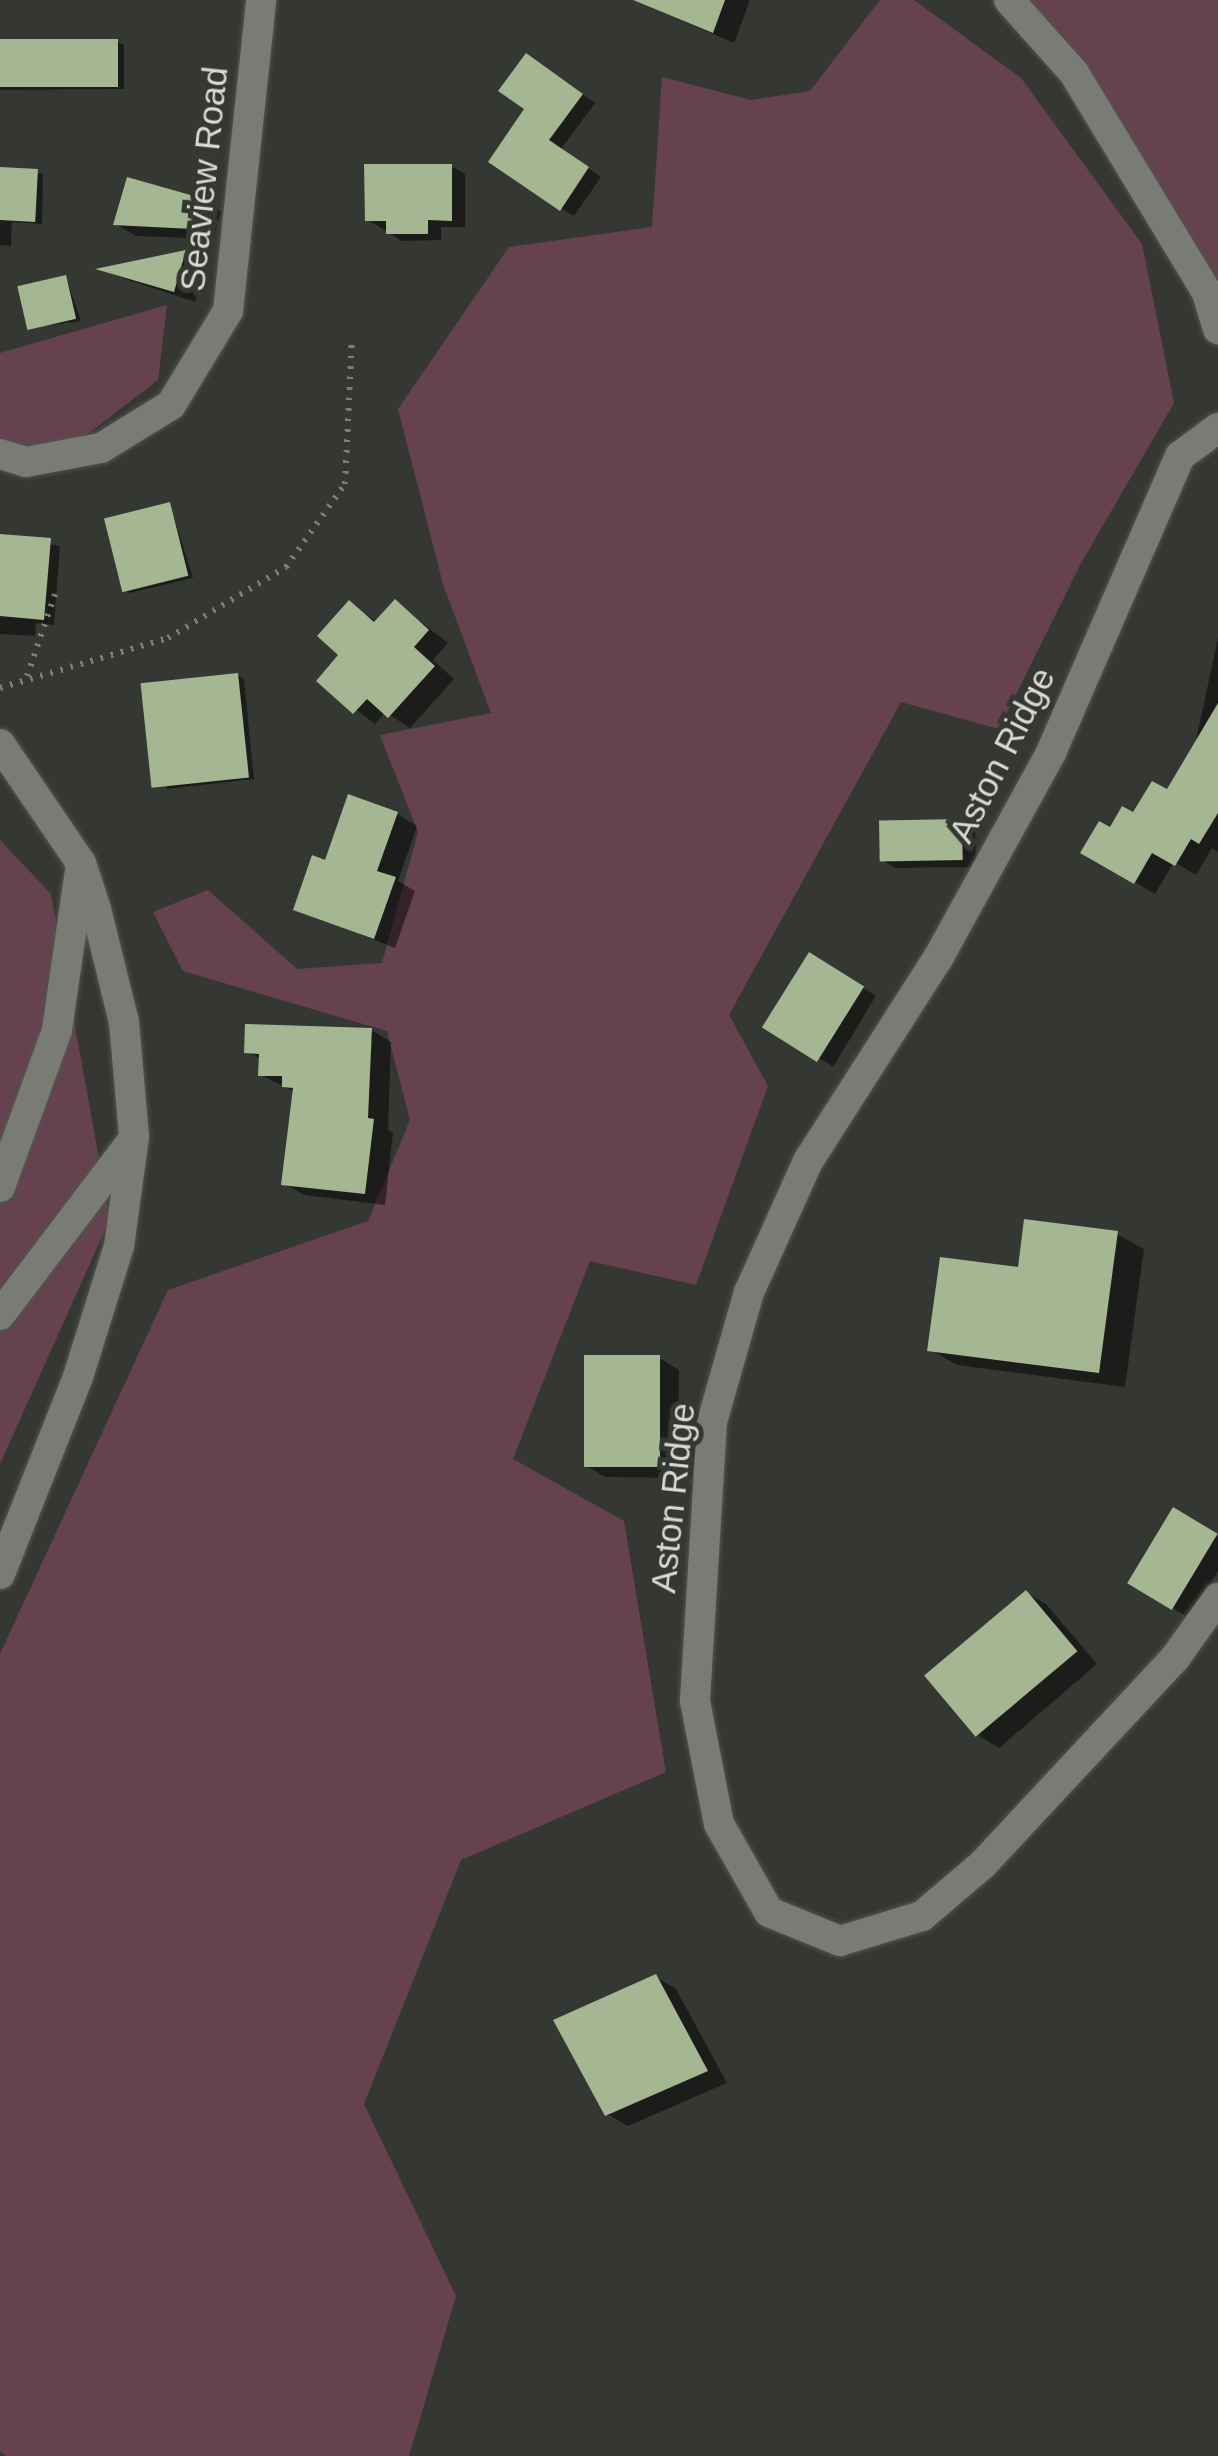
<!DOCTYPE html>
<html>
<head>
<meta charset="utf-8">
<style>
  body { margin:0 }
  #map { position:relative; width:1218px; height:2456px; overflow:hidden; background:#353832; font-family:Helvetica,sans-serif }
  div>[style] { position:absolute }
  .green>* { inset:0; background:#664250 }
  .shadow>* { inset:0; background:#0007; transform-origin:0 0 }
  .building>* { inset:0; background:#a4b692; transform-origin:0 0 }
  .path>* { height:6px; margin-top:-3px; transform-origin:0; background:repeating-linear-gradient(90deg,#7c7e79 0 2.5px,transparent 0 10.5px) }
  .roads { filter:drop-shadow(0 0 2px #51544f) drop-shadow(0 0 2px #51544f) }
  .minor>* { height:30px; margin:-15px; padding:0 15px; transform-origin:15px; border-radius:15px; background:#787c75 }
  span { translate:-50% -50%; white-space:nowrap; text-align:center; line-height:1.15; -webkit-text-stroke:10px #353832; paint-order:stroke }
  .street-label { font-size:35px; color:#d8dad6 }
</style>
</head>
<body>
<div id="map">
  <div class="green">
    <div style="clip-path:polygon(880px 0,914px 0,1021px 78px,1142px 244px,1174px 403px,1080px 565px,999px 729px,901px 702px,729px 1015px,768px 1086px,696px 1285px,590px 1261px,513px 1459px,624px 1521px,666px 1772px,461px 1860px,364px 2104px,456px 2296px,409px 2456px,6px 2456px,0 2451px,0 1654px,168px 1290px,368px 1221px,410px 1120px,387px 1031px,183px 971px,153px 912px,208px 890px,297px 969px,382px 963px,418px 832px,380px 735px,491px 713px,443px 584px,398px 409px,509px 247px,652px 227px,662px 77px,751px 100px,810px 91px)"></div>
    <div style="clip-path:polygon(1025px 0,1218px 0,1218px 288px)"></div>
    <div style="clip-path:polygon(167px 305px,158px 380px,68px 449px,0 442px,0 353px)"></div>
    <div style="clip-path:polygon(0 840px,51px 894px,110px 1219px,0 1464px)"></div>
  </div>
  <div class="shadow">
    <div style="clip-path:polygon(633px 0,750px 0,734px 43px)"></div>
    <div style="clip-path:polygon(118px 42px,124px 45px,124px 89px,0 90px,0 43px)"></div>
    <div style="clip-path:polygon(540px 64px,595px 103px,561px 149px,601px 177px,574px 216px,561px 208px,527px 108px)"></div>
    <div style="clip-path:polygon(451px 166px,465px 174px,465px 227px,441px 227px,441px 240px,402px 241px,368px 220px)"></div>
    <div style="clip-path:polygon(0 169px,43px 174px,42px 224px,12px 222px,11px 246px,0 245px)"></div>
    <div style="clip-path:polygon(200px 200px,221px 212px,213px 239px,136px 236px,116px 224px)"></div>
    <div style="clip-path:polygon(186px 253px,206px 265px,195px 302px,102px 271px)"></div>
    <div style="clip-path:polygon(66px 278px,81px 321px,27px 328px)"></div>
    <div style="clip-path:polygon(170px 505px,193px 578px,130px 593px,124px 590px)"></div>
    <div style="clip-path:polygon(0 536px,60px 546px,54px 625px,36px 623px,35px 636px,0 634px)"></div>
    <div style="clip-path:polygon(395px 602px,448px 643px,433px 660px,454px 679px,410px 728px,385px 712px,375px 724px,319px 681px,342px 655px,349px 604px,377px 622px)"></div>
    <div style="clip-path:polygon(1218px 638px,1218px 852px,1212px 848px,1196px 875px,1174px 862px,1155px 894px,1083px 852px,1168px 793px,1194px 749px)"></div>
    <div style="clip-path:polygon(238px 676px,244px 679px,254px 779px,166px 789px)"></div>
    <div style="clip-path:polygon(397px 814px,417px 826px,398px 881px,415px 891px,395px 948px,296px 909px,327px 863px)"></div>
    <div style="clip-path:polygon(962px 822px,975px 830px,976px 867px,895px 868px,882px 860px)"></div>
    <div style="left:810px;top:956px;width:77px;height:83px;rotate:31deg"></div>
    <div style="clip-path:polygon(371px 1030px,391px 1042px,388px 1130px,393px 1133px,385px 1205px,304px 1195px,284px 1183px,295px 1092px,261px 1075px,261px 1059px,247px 1051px)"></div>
    <div style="clip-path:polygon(1117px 1234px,1144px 1249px,1125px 1387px,957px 1365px,930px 1349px,1020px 1270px)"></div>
    <div style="clip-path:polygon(659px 1358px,679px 1370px,678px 1478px,606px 1477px,586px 1466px)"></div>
    <div style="clip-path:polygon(1174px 1510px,1218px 1537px,1218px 1571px,1189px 1618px,1129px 1582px)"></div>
    <div style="clip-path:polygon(1026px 1593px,1046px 1604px,1097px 1664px,999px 1748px,979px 1736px)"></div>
    <div style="clip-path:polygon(656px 1977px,676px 1989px,727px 2083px,628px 2126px,607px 2114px)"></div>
  </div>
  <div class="building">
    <div style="clip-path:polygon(633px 0,725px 0,713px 33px)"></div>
    <div style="left:118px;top:39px;width:48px;height:118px;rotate:90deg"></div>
    <div style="clip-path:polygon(526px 53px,583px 94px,549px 140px,589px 167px,560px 211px,488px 162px,524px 109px,498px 91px)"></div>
    <div style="clip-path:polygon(364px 164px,452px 164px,452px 221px,428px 220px,428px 234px,386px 234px,386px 221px,365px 221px)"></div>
    <div style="left:0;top:167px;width:38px;height:53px;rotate:3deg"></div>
    <div style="clip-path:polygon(127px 177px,201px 198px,193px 229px,113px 225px)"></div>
    <div style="clip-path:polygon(186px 250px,174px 292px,95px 269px)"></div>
    <div style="left:66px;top:275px;width:45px;height:50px;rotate:77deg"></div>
    <div style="left:170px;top:502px;width:76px;height:68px;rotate:76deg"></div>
    <div style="clip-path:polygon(0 534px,51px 538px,44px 620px,0 616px)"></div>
    <div style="clip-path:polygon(395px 599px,429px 630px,414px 647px,435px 666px,388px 718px,367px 699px,353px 714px,316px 681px,338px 655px,317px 636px,349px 600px,374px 622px)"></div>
    <div style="left:238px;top:673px;width:105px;height:98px;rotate:84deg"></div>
    <div style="clip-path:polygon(1218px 703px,1218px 813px,1199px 844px,1191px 839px,1175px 866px,1152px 853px,1134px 884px,1080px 853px,1099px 821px,1110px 827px,1122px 806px,1133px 812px,1152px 781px,1167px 789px)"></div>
    <div style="clip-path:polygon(348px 794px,398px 812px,377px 871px,396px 877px,374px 939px,293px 910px,312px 855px,325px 860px)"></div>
    <div style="left:962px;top:819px;width:41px;height:83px;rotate:89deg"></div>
    <div style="left:809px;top:952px;width:65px;height:89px;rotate:32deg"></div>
    <div style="clip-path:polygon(245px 1024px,372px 1028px,368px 1118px,374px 1119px,365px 1194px,281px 1185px,293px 1088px,282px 1087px,282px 1076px,258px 1076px,259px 1054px,244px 1053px)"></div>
    <div style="clip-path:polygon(1024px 1219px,1118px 1231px,1099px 1373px,927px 1351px,940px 1257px,1018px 1267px)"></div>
    <div style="left:584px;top:1355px;width:76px;height:112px"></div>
    <div style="left:1173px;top:1507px;width:52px;height:89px;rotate:31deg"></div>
    <div style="left:1026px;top:1590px;width:80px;height:133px;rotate:50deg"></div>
    <div style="clip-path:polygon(656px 1974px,708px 2071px,605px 2116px,553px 2020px)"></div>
  </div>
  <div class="path">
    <div style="left:27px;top:676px;width:92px;rotate:-71deg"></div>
    <div style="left:0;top:688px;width:175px;rotate:-16.6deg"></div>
    <div style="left:168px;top:638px;width:138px;rotate:-31deg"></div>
    <div style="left:286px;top:567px;width:102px;rotate:-54.6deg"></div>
    <div style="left:345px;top:484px;width:146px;rotate:-87.3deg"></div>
  </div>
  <div class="roads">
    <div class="minor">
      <div style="left:1009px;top:0;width:98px;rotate:48.3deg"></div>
      <div style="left:1074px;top:73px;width:257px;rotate:58.8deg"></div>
      <div style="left:1207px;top:293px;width:38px;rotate:73deg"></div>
      <div style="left:1218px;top:428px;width:47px;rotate:143.6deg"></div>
      <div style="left:1180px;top:456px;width:322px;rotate:113.5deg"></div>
      <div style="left:1052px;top:751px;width:236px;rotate:118.8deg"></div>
      <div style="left:938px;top:958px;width:241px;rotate:122.6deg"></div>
      <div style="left:808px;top:1161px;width:144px;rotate:114.2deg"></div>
      <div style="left:749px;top:1292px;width:135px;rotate:105.9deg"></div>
      <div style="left:712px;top:1422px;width:280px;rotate:93.5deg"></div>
      <div style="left:695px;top:1701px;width:125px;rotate:79deg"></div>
      <div style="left:719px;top:1824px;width:101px;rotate:60.4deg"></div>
      <div style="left:769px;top:1912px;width:77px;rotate:22.2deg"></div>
      <div style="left:840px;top:1941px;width:86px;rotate:-17deg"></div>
      <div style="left:922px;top:1916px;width:80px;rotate:-40.4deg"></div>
      <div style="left:983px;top:1864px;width:282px;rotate:-47deg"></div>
      <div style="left:1175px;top:1658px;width:74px;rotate:-54.4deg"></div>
      <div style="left:0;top:454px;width:27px;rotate:17deg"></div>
      <div style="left:26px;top:462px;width:76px;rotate:-10.6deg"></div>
      <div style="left:101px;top:448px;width:82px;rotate:-31.6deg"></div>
      <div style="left:171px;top:405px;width:110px;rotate:-58.8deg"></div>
      <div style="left:228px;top:311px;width:313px;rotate:-83.9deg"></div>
      <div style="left:0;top:744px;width:144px;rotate:55.8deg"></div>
      <div style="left:81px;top:863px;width:48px;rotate:71.9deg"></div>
      <div style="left:96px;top:909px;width:116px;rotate:76.1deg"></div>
      <div style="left:124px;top:1022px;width:115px;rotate:85deg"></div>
      <div style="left:134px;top:1137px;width:110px;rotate:97.8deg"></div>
      <div style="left:119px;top:1246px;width:137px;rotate:107.4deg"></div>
      <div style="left:78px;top:1377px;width:212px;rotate:111.6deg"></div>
      <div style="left:0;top:1187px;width:167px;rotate:-70deg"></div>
      <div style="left:57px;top:1030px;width:161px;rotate:-81.8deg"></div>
      <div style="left:0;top:1315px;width:220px;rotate:-52.8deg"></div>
    </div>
  </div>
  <div class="street-label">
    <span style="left:204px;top:179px;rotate:-84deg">Seaview Road</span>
    <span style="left:1002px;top:755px;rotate:-63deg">Aston Ridge</span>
    <span style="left:673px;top:1498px;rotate:-84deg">Aston Ridge</span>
  </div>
</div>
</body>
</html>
